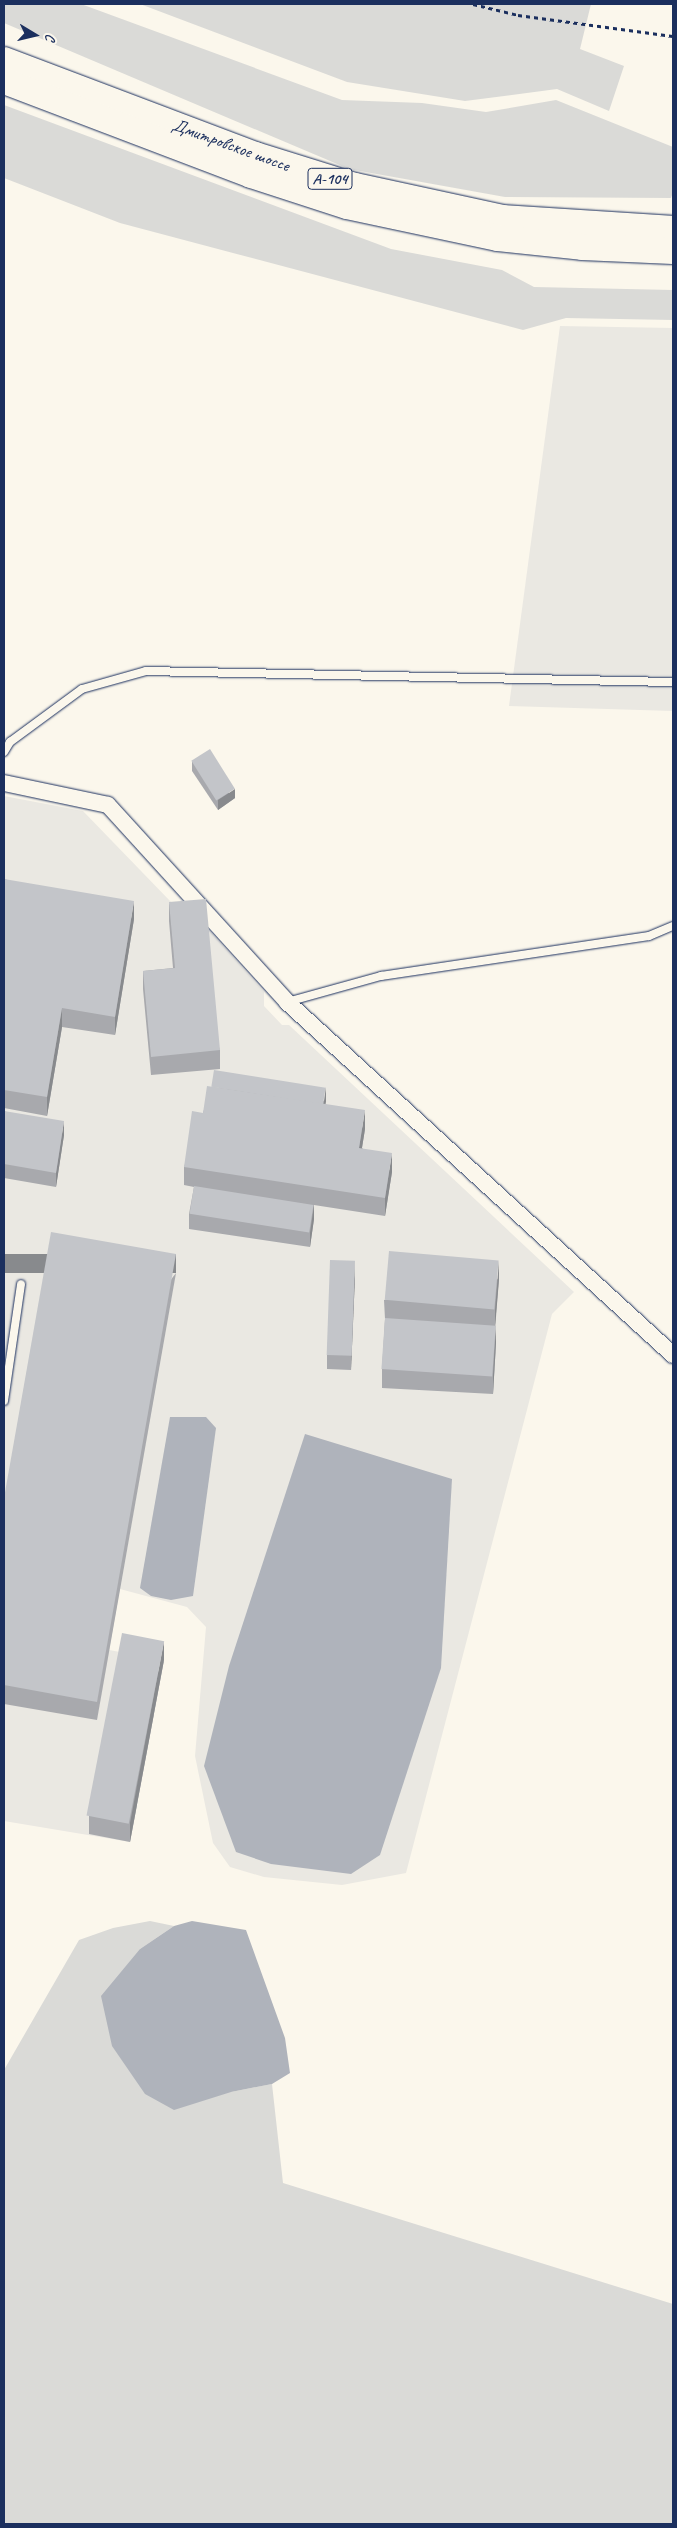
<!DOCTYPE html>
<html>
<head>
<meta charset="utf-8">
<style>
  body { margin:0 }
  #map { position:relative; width:677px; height:2528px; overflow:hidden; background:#fbf7ec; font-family:Caveat,sans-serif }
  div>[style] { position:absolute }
  .built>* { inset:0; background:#eae8e2 }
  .green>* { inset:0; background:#dadad7 }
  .water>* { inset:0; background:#afb3bb }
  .path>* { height:3px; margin-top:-1.5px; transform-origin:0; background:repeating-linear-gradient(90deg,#1b2f5e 0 4px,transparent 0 8px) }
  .roads { filter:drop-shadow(0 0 1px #1b2f5e) drop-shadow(0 0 1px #1b2f5e) }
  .service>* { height:8px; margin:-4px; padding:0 4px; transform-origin:4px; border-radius:4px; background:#fbf7ec }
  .minor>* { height:16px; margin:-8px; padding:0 8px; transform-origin:8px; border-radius:8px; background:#fbf7ec }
  .trunk>* { height:26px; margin:-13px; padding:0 13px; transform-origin:13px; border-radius:13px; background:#fbf7ec }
  .wall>* { inset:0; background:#a8a9ad }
  .shaded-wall>* { inset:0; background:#888a8d; transform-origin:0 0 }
  .building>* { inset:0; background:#c3c5c9; transform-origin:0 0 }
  span { translate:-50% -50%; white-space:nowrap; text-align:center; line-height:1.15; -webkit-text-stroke:4px #fbf7ec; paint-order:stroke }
  .shield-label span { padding:1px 4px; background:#fbf7ec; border:1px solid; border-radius:4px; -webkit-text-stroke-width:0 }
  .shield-label { font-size:16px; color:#1b2f5e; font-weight:700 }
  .street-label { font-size:18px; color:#1b2f5e }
  .frame { position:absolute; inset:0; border:5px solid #1b2f5e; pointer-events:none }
  .north { position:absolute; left:10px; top:10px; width:50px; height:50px; -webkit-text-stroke:4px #fbf7ec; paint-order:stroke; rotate:99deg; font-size:14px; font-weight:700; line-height:20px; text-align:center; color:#1b2f5e }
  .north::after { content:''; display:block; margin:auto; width:18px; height:22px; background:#1b2f5e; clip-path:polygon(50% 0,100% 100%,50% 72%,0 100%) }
</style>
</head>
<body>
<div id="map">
  <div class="built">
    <div style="clip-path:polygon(560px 326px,673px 328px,673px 711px,509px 706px)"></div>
    <div style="clip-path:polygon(4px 796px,83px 811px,171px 902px,189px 908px,264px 992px,264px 1006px,282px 1025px,289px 1025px,574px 1292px,552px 1314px,406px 1873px,342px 1885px,264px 1877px,230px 1867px,213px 1843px,195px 1756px,206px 1627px,187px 1607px,120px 1589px,109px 1650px,164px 1660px,130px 1842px,4px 1821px)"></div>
  </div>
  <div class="green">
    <div style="clip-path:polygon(4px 4px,81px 4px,342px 100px,422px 103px,486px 112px,556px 100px,673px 147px,673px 192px,671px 198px,505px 197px,349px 169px,4px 23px)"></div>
    <div style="clip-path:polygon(140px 4px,591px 4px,580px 49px,624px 66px,609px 111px,557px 89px,465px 101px,347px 82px)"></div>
    <div style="clip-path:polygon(4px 105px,391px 249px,502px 270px,534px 287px,673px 290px,673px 320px,566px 318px,523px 330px,120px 223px,4px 178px)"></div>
    <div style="clip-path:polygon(150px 1921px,174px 1926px,140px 1949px,231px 2092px,272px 2084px,283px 2183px,673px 2304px,673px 2524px,4px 2524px,4px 2070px,79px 1940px,113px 1928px)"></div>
  </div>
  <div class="water">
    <div style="clip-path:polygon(170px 1417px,206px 1417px,216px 1428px,193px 1596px,171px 1600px,151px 1596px,140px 1588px)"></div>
    <div style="clip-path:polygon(305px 1434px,452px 1479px,441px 1668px,380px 1855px,351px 1874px,271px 1864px,236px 1852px,204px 1766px,229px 1666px)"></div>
    <div style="clip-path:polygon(192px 1921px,246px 1930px,285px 2038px,290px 2073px,272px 2084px,231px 2092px,174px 2110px,145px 2094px,112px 2046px,101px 1996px,140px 1949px,174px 1926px)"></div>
  </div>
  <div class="path">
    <div style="left:473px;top:4px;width:46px;rotate:13.7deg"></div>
    <div style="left:518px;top:15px;width:156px;rotate:7.7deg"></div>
  </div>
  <div class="roads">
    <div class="service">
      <div style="left:4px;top:752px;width:12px;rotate:-59deg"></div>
      <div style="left:10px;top:742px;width:89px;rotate:-36.4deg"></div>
      <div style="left:82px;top:689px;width:66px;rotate:-15.7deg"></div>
      <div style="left:146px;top:671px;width:527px;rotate:1.2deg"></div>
      <div style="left:287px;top:1002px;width:98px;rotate:-15.5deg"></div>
      <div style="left:381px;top:976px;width:271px;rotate:-8.5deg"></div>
      <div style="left:649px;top:936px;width:26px;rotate:-23deg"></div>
      <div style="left:4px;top:1401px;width:118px;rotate:-81.7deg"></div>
    </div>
    <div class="minor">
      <div style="left:4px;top:783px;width:106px;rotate:11.9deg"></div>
      <div style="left:108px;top:805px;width:266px;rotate:47.7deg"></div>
      <div style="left:287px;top:1002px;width:523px;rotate:42.44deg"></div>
    </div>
    <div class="trunk">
      <div style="left:4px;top:60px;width:268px;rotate:20.7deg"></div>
      <div style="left:255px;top:155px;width:105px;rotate:17.2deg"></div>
      <div style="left:355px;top:186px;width:151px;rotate:12.2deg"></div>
      <div style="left:503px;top:218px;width:170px;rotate:3.7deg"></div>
      <div style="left:4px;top:81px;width:264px;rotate:20.8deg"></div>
      <div style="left:251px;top:175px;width:101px;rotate:17.9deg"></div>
      <div style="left:347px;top:206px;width:154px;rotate:12deg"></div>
      <div style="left:498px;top:238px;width:84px;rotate:6.1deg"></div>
      <div style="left:582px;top:247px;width:91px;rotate:2.5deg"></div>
    </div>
  </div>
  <div class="wall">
    <div style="clip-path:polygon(192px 761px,235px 798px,218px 810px,192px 771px)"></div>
    <div style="clip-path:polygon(4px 879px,134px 919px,115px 1035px,62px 1027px,47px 1116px,4px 1108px)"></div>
    <div style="clip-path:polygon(169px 902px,220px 1050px,220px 1069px,151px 1075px,143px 989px,143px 971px,173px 968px,169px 921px)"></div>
    <div style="clip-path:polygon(212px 1087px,326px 1101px,325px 1104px,365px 1129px,362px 1148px,392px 1172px,385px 1216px,314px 1205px,314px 1219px,310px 1247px,189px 1229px,189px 1214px,194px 1187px,184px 1185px,184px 1167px)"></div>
    <div style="clip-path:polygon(4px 1111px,64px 1135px,56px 1187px,4px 1178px)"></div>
    <div style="clip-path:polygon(176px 1273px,97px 1720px,4px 1704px,4px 1498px)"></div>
    <div style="clip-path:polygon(355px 1276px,351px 1370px,327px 1369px,327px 1355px)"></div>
    <div style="clip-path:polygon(499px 1279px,495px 1325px,496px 1343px,493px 1394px,382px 1388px,382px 1369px,385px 1319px,384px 1300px)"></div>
    <div style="clip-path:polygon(164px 1660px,130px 1842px,89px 1834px,89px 1816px)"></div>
  </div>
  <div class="shaded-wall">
    <div style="clip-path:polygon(235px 789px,235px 798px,218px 810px,218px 800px)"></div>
    <div style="clip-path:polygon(134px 901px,134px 919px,115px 1035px,115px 1017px)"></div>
    <div style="clip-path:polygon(62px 1008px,62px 1027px,47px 1116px,47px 1097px)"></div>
    <div style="clip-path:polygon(326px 1087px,326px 1101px,323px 1122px,323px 1108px)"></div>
    <div style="clip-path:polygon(365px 1110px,365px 1129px,359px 1166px,359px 1148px)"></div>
    <div style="clip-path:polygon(64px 1121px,64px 1135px,56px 1187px,56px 1173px)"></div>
    <div style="clip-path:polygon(392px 1153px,392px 1172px,385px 1216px,385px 1198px)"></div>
    <div style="clip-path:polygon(314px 1205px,314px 1219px,310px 1247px,310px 1233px)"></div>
    <div style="left:176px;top:1254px;width:19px;height:455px;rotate:90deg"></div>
    <div style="clip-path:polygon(355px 1261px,355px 1276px,351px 1370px,351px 1356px)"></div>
    <div style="clip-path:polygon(499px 1261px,499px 1279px,495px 1329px,495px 1310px)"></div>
    <div style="clip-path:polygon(496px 1325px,496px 1343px,493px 1394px,493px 1375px)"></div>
    <div style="clip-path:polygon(164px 1641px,164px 1660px,130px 1842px,130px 1823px)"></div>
  </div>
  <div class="building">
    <div style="left:210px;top:749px;width:47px;height:22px;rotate:58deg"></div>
    <div style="clip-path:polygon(4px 879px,134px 901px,115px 1017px,62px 1008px,47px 1097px,4px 1090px)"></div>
    <div style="clip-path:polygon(206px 899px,220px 1050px,151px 1057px,143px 971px,175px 968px,169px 902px)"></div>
    <div style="left:214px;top:1070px;width:113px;height:17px;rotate:9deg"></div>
    <div style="clip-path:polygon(207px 1086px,365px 1110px,359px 1148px,392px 1153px,385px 1198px,184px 1167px,192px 1111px,203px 1113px)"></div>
    <div style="clip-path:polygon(4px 1111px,64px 1121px,56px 1173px,4px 1164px)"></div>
    <div style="left:194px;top:1186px;width:121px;height:28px;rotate:9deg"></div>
    <div style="clip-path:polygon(51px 1232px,176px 1254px,97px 1702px,4px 1685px,4px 1498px)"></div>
    <div style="left:389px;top:1251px;width:110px;height:49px;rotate:5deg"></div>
    <div style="left:330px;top:1260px;width:25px;height:95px;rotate:2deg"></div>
    <div style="left:385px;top:1318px;width:111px;height:51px;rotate:4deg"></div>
    <div style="left:122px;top:1633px;width:43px;height:186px;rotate:11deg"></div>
  </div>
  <div class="shield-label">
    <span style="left:330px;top:179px">А-104</span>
  </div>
  <div class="street-label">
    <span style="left:231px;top:145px;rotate:20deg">Дмитровское шоссе</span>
  </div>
  <div class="frame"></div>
  <div class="north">С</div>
</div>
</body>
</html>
